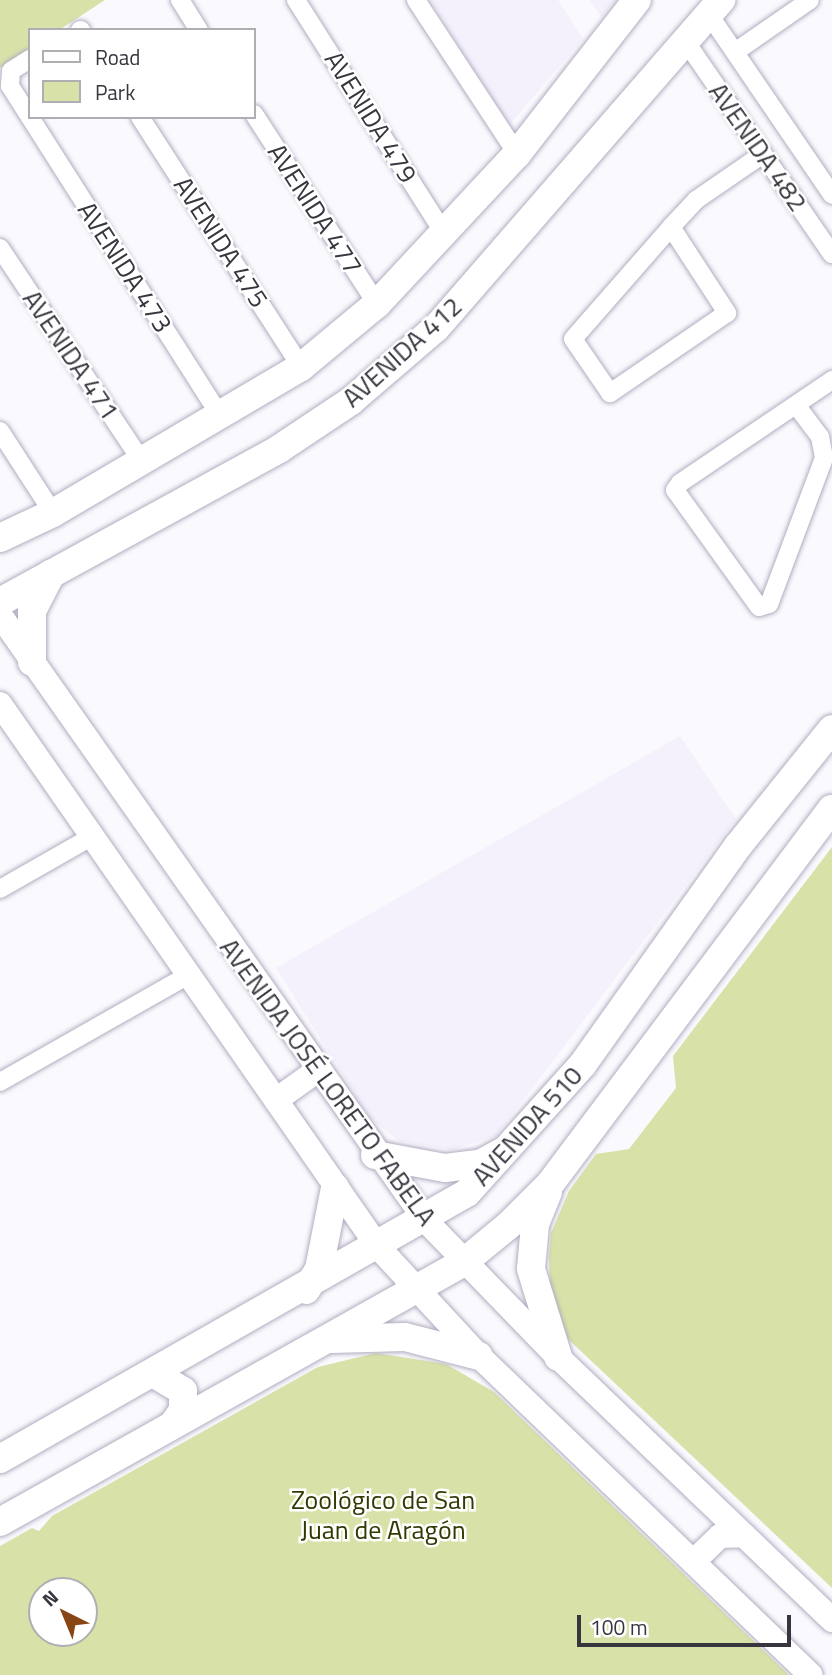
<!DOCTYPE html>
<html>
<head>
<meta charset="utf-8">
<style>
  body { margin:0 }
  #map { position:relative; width:832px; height:1675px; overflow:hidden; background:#faf9fd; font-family:"Titillium Web",sans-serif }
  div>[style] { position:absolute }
  .built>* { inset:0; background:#f4f0fc }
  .green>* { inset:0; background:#d8e2a8 }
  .roads { filter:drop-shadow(0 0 2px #b3acc1) drop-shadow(0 0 2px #b3acc1) }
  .street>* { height:18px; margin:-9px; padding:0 9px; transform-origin:9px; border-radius:9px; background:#fff }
  .secondary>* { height:24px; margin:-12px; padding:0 12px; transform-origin:12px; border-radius:12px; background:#fff }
  .primary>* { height:28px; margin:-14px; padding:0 14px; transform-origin:14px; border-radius:14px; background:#fff }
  span { translate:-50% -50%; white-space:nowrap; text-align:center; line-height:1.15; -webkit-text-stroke:5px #fff; paint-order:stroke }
  .street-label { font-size:26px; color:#38353e }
  .park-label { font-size:26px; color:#343904 }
  .legend { position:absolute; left:28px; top:28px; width:228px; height:91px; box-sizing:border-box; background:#fff; border:2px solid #afaeb2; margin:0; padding:9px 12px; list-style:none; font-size:21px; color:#38353e }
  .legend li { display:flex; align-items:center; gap:14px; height:35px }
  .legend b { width:35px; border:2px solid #afaeb2 }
  .north { position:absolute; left:28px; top:1577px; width:70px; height:70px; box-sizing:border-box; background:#fff; border:2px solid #afaeb2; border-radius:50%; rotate:317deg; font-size:19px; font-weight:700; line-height:28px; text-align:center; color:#38353e }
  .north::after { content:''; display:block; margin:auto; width:24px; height:32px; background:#884615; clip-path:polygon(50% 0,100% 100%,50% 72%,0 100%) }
  .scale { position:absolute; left:577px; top:1615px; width:214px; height:32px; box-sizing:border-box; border:4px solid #38353e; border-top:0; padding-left:9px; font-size:21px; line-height:24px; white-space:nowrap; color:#38353e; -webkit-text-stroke:5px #fff; paint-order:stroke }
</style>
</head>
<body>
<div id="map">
  <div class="built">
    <div style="clip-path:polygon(430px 0,558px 0,583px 39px,509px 125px)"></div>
    <div style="clip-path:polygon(590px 0,617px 0,601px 17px)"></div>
    <div style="clip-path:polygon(680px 736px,736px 819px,496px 1136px,451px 1150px,399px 1141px,370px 1118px,276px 968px)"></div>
  </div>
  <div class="green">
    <div style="clip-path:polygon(0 0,105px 0,59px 30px,30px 30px,30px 49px,0 68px)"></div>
    <div style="clip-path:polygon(832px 847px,832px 1588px,568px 1339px,550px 1291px,549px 1257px,551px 1233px,569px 1191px,596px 1154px,629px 1149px,676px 1088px,673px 1056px)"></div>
    <div style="clip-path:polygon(evenodd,376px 1353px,446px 1364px,494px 1392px,789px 1675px,0 1675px,0 1546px,32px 1528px,39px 1531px,52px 1516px,318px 1367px,376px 1353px,42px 1591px,84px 1591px,84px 1633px,42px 1633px,42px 1591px)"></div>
  </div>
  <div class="roads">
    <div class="street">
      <div style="left:180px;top:0;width:36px;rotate:58deg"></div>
      <div style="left:296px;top:0;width:278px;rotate:57.6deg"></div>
      <div style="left:416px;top:0;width:184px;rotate:56.7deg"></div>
      <div style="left:708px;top:13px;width:220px;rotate:55.7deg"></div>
      <div style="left:80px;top:30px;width:1px"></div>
      <div style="left:684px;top:39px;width:261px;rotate:55.5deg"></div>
      <div style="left:735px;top:52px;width:91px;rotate:-34.7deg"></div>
      <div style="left:30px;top:59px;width:22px;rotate:148deg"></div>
      <div style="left:11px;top:71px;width:15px;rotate:94deg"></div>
      <div style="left:10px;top:86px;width:393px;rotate:57.5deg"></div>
      <div style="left:254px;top:114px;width:226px;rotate:57.1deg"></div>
      <div style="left:140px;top:117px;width:297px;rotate:57.2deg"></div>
      <div style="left:671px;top:227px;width:103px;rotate:56.9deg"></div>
      <div style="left:727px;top:313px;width:142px;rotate:145.6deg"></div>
      <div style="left:610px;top:393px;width:65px;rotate:-124.4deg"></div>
      <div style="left:573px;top:339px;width:149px;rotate:-48.8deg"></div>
      <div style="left:671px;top:227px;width:37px;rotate:-47deg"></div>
      <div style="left:696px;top:200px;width:81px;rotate:-34.5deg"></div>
      <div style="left:0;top:248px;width:257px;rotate:56.4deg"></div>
      <div style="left:796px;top:405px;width:40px;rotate:53deg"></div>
      <div style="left:820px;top:437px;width:21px;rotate:79deg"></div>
      <div style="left:824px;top:458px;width:156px;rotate:110.6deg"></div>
      <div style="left:769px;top:604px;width:10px;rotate:163deg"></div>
      <div style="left:759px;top:607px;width:144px;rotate:-125.7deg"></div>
      <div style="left:675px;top:490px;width:9px;rotate:-54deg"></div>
      <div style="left:680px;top:483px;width:184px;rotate:-34.1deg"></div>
      <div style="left:0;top:431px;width:98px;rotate:57.1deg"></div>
      <div style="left:0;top:889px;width:105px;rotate:-29.7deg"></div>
      <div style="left:0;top:1082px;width:216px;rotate:-29.6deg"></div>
    </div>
    <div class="secondary">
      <div style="left:0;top:615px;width:741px;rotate:54.89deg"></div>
      <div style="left:426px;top:1221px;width:190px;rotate:45.9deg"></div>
      <div style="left:558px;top:1357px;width:380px;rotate:43.8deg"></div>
      <div style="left:0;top:704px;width:663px;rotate:55.14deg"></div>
      <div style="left:379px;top:1248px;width:147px;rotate:47.2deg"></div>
      <div style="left:479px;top:1356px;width:460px;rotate:43.9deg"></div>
      <div style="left:276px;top:1100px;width:52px;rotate:-35.5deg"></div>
      <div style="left:693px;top:1562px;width:37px;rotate:-44deg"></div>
      <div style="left:720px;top:1536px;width:24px;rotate:-2deg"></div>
    </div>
    <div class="primary">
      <div style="left:0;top:538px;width:59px;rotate:-25.3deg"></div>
      <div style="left:53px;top:513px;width:288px;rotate:-30.5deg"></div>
      <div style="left:301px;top:367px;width:99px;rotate:-39.7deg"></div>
      <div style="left:377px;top:304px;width:205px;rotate:-47deg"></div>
      <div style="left:517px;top:154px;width:195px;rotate:-52.1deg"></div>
      <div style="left:0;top:602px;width:318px;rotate:-28.7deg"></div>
      <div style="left:279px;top:449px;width:87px;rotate:-33.7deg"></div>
      <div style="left:351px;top:401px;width:112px;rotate:-40.7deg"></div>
      <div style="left:436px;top:328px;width:435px;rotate:-49deg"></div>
      <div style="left:32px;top:662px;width:51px;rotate:-90deg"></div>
      <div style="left:32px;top:611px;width:42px;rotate:-62.8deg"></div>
      <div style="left:375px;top:1155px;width:71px;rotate:10.5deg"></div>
      <div style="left:445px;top:1168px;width:35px;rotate:-7deg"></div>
      <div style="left:480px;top:1164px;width:25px;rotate:-29deg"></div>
      <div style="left:548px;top:1192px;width:35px;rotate:112deg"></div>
      <div style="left:535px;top:1225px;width:44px;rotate:95.2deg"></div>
      <div style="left:531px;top:1269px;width:92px;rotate:72.9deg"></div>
      <div style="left:306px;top:1290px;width:25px;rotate:-58deg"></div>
      <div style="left:319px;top:1269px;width:83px;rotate:-78.8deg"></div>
      <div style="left:331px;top:1339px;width:74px;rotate:-1.5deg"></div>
      <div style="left:405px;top:1337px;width:76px;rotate:14.4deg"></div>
      <div style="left:153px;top:1373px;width:35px;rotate:31deg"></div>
      <div style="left:183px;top:1391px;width:19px;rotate:90deg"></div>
      <div style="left:183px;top:1410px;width:14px;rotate:124deg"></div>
      <div style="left:0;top:1459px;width:537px;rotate:-29.67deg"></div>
      <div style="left:467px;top:1193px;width:173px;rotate:-48deg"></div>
      <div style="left:583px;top:1064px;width:267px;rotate:-54.6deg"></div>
      <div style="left:738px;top:846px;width:150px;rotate:-51.2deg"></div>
      <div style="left:0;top:1522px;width:532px;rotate:-29.26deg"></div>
      <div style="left:464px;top:1262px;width:58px;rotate:-39.4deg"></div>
      <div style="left:509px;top:1225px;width:58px;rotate:-45deg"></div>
      <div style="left:550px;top:1184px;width:469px;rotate:-53.1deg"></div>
    </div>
  </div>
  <div class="street-label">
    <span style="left:371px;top:117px;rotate:58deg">AVENIDA 479</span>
    <span style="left:758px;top:147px;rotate:55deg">AVENIDA 482</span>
    <span style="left:315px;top:209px;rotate:57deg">AVENIDA 477</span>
    <span style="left:221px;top:242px;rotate:57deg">AVENIDA 475</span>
    <span style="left:125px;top:267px;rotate:57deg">AVENIDA 473</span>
    <span style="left:402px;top:352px;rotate:-42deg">AVENIDA 412</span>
    <span style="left:71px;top:355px;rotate:56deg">AVENIDA 471</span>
    <span style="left:328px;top:1082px;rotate:54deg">AVENIDA JOSÉ LORETO FABELA</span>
    <span style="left:527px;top:1126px;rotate:-48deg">AVENIDA 510</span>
  </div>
  <div class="park-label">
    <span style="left:383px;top:1515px">Zoológico de San<br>Juan de Aragón</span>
  </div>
  <ul class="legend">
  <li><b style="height:9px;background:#fff"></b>Road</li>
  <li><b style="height:19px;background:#d8e2a8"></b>Park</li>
  </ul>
  <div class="north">N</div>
  <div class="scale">100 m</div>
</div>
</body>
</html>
